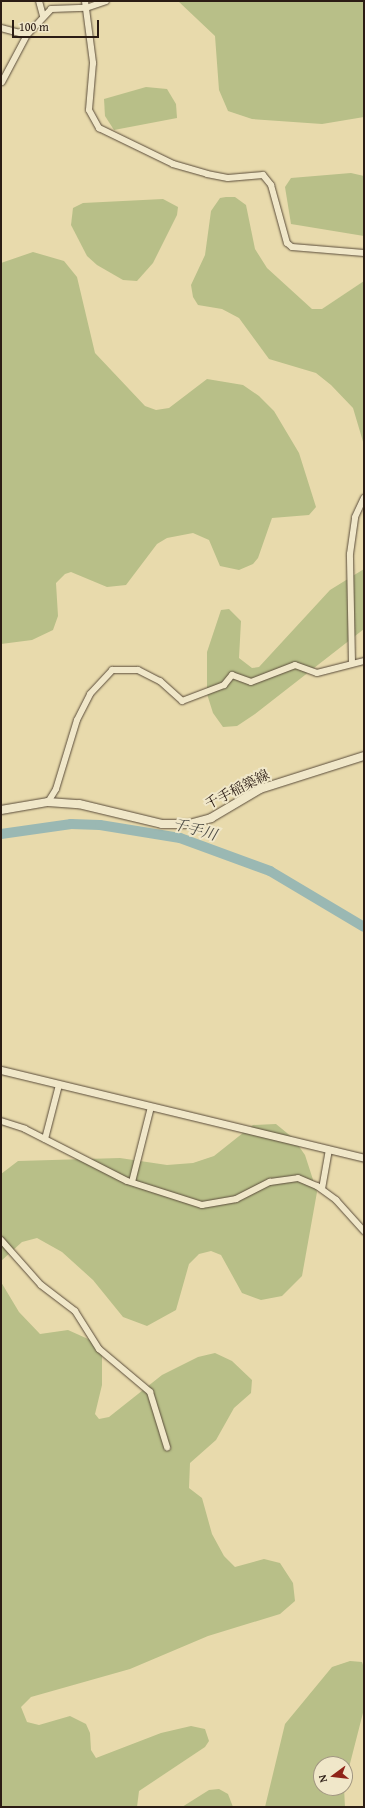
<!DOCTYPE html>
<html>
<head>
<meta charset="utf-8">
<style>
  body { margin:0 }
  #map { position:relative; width:365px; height:1808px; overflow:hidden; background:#e8daac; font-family:"Gentium Book Plus","Noto Serif JP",serif }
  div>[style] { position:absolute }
  .green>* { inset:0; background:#b8bf88 }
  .river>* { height:10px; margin:-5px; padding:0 5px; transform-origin:5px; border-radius:5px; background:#9ab8b3 }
  .roads { filter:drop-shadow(0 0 1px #5a4c3a) drop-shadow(0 0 1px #5a4c3a) }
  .minor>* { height:6px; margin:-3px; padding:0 3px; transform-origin:3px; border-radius:3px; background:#f0e7c9 }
  .tertiary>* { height:7px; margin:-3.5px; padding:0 3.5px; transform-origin:3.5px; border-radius:3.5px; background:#f0e7c9 }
  .secondary>* { height:8px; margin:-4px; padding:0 4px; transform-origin:4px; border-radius:4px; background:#f0e7c9 }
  span { translate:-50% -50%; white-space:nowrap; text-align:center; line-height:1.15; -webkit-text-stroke:4px #f0e7c9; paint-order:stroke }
  .street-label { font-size:14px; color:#2b1c14 }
  .water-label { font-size:15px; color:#4c4b44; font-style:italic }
  .frame { position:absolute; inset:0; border:2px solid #2b1c14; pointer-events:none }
  .north { position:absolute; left:313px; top:1756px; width:40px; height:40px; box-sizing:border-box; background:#f0e7c9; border:1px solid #a19681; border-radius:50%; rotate:255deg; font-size:11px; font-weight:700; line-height:16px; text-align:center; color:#2b1c14 }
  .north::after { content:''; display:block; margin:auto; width:14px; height:18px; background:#8f2418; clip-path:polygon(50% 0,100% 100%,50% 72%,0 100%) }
  .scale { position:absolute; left:12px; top:20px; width:87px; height:18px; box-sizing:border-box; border:2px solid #2b1c14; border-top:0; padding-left:5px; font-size:12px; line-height:14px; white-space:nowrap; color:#2b1c14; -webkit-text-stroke:3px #f0e7c9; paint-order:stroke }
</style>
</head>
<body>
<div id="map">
  <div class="green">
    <div style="clip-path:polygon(178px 1px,364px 1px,364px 117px,322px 124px,252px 119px,228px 111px,219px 90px,215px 36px)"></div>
    <div style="clip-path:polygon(146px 87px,167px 89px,176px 104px,177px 118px,114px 130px,105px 116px,104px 99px)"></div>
    <div style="clip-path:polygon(351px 173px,364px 176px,364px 236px,291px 224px,285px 187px,291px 178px)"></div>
    <div style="clip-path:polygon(226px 197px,235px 197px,246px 205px,255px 249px,267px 268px,312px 309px,322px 309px,364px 281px,364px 445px,353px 408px,331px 385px,316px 373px,269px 359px,239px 318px,222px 309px,198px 305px,193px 297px,191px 285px,205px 255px,211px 211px,220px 198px)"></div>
    <div style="clip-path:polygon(163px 199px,178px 207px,177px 215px,153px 263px,137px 281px,123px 280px,97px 265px,87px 256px,71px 225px,73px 208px,83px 203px)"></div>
    <div style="clip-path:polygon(33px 252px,64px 261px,77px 277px,95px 353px,145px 406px,156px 410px,169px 408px,207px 379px,243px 385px,259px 396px,274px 411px,299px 453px,316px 507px,309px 515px,272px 518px,258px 558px,253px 564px,239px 570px,220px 566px,209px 540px,193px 533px,167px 538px,157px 544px,126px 585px,107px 587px,71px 572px,65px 574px,56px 583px,58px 616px,53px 630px,32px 640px,1px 644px,1px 263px)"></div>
    <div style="clip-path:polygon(364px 569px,364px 629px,255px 714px,237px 726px,223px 727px,213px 713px,207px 694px,207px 652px,221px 610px,229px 609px,241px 621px,239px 658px,252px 668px,259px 667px,330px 590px)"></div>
    <div style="clip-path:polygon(276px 1124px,293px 1138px,305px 1155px,317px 1192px,302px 1276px,282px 1296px,261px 1300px,242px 1293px,221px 1255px,211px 1251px,199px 1254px,189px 1264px,176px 1310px,147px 1326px,123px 1317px,93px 1280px,62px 1252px,37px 1238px,22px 1242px,1px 1261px,1px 1174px,18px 1161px,120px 1158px,167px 1165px,193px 1163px,214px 1156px,253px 1125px)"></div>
    <div style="clip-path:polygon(1px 1282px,19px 1312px,40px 1334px,68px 1330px,97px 1343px,102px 1354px,102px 1385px,95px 1414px,99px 1419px,109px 1417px,162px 1375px,198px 1357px,215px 1353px,232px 1361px,252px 1380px,251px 1393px,234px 1408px,216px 1440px,190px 1463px,189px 1488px,202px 1498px,212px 1534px,224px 1556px,235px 1567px,264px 1559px,280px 1563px,293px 1583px,295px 1601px,280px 1614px,208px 1636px,130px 1669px,31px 1697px,21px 1707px,27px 1722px,39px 1725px,70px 1716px,86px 1724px,90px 1733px,91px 1750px,96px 1758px,161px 1733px,191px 1726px,205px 1729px,209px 1741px,205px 1747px,139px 1791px,137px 1807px,1px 1807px)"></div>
    <div style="clip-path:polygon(350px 1661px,362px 1662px,364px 1668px,364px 1709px,345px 1783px,345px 1764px,321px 1764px,321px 1788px,344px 1788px,345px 1807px,265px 1807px,285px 1724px,332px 1667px)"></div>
    <div style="clip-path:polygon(219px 1789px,228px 1794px,233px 1807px,182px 1807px,209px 1790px)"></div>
  </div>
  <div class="river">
    <div style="left:1px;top:834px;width:71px;rotate:-8.1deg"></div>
    <div style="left:71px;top:824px;width:29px;rotate:2deg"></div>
    <div style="left:100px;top:825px;width:81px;rotate:9.2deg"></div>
    <div style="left:180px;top:838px;width:96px;rotate:20.1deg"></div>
    <div style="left:270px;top:871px;width:109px;rotate:30.8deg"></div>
  </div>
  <div class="roads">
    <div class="minor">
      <div style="left:39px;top:1px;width:16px;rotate:75deg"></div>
      <div style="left:85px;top:1px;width:63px;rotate:82.6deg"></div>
      <div style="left:93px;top:63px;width:47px;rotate:94.9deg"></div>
      <div style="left:89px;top:110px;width:21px;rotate:61deg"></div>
      <div style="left:99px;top:128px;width:82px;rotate:25.9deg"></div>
      <div style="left:173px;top:164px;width:35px;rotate:16deg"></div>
      <div style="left:207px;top:174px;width:21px;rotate:11deg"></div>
      <div style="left:228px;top:178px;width:35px;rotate:-5deg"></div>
      <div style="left:263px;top:175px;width:13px;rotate:51deg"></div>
      <div style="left:271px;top:185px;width:60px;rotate:74.6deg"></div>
      <div style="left:287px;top:243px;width:6px;rotate:39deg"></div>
      <div style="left:292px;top:247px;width:72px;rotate:4.8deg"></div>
      <div style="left:1px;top:28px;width:27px;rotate:15deg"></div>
      <div style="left:2px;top:82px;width:53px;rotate:-62deg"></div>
      <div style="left:27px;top:35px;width:35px;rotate:-47deg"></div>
      <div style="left:51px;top:9px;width:35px;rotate:-2deg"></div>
      <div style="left:86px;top:8px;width:21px;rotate:-19deg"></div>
      <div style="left:352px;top:663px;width:109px;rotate:-91.1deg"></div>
      <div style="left:350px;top:554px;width:37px;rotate:-82deg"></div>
      <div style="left:355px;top:517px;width:21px;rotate:-65deg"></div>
      <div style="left:48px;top:802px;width:15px;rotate:-58deg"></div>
      <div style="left:56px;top:789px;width:72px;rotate:-73.1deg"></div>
      <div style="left:77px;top:720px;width:29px;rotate:-63deg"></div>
      <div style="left:90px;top:694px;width:33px;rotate:-47deg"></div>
      <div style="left:112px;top:670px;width:26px"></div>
      <div style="left:138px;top:670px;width:25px;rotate:27deg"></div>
      <div style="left:160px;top:681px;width:30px;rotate:42deg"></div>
      <div style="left:182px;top:701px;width:45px;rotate:-20.9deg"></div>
      <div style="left:224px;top:685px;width:13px;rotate:-51deg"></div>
      <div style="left:232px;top:675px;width:20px;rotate:20deg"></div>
      <div style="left:251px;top:682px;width:47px;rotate:-21.1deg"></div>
      <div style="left:295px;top:665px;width:23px;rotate:20deg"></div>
      <div style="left:317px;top:673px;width:49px;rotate:-14.3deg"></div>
      <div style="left:1px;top:1121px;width:25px;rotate:18deg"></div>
      <div style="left:25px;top:1129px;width:114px;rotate:27deg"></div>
      <div style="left:127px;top:1181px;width:79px;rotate:17.7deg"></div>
      <div style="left:202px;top:1205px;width:35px;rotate:-10deg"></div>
      <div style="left:236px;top:1199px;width:38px;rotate:-27deg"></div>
      <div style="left:270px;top:1182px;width:28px;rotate:-8deg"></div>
      <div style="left:298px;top:1178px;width:21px;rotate:23deg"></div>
      <div style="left:317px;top:1186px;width:24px;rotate:36deg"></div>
      <div style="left:336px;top:1200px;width:42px;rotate:47.9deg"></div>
      <div style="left:45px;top:1139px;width:56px;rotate:-75.5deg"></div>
      <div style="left:132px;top:1182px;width:77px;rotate:-75.8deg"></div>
      <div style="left:322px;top:1189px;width:40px;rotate:-80deg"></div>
      <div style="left:1px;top:1240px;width:60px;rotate:48.4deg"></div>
      <div style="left:41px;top:1285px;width:43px;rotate:37.4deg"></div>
      <div style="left:75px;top:1311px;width:45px;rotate:57.7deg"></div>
      <div style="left:99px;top:1349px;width:67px;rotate:40.1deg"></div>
      <div style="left:150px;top:1392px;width:58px;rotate:72.8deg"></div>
    </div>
    <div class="tertiary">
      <div style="left:1px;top:1070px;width:374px;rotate:13.6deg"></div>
    </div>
    <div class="secondary">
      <div style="left:1px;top:810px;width:48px;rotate:-9.7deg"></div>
      <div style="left:48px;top:802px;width:31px;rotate:4deg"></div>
      <div style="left:79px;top:804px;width:85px;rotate:13.5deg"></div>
      <div style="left:162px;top:824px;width:27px"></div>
      <div style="left:189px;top:824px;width:23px;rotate:-15deg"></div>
      <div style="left:211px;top:818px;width:57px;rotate:-30.6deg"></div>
      <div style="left:260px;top:789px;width:109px;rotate:-17.6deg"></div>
    </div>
  </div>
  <div class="street-label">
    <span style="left:237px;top:789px;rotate:-27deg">千手稲築線</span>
  </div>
  <div class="water-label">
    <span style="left:195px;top:829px;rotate:15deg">千手川</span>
  </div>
  <div class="frame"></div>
  <div class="north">N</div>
  <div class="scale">100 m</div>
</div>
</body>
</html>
